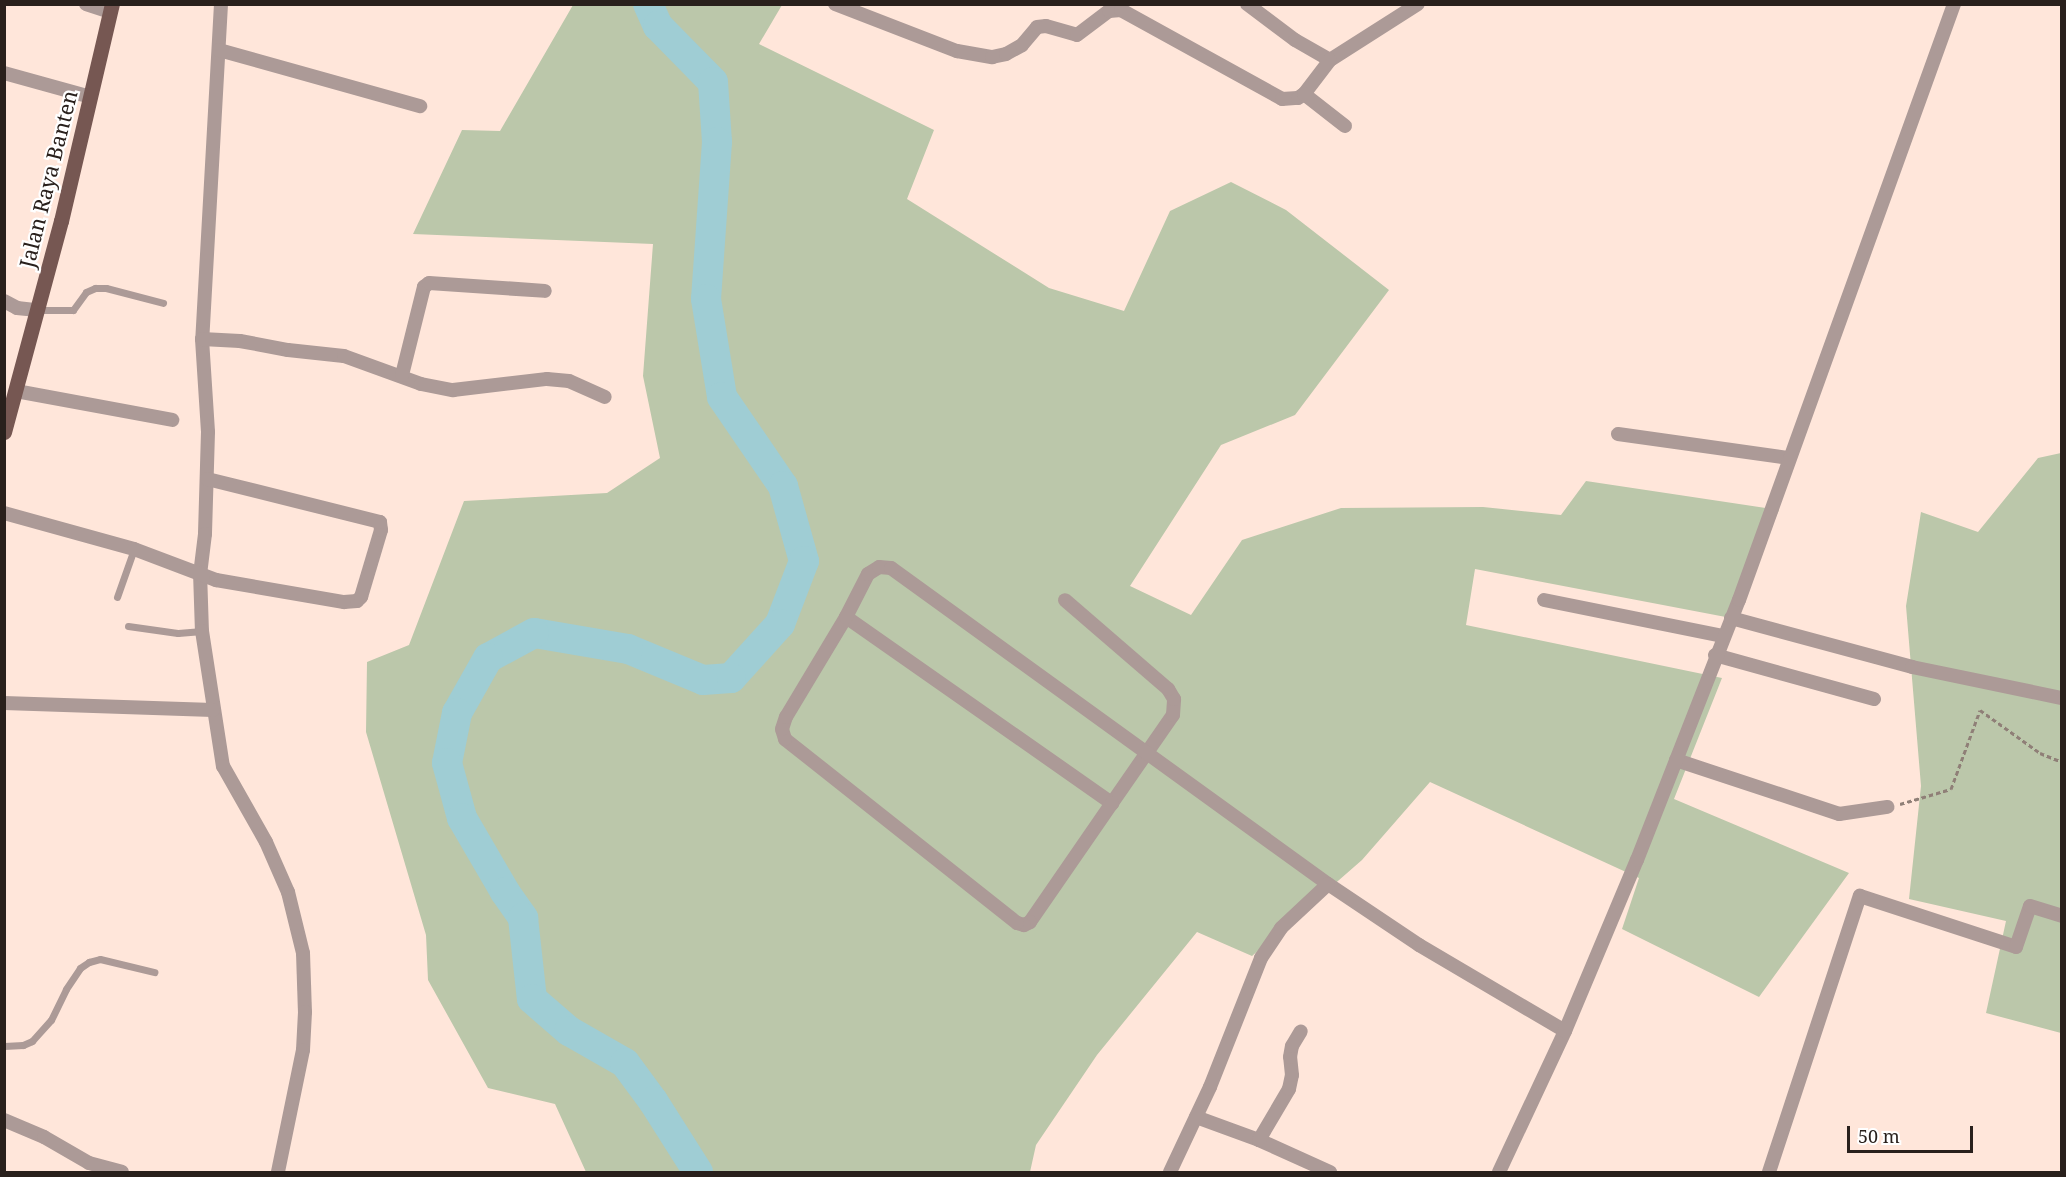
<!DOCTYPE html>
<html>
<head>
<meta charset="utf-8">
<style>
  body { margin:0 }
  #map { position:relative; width:2066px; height:1177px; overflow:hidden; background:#ffe6da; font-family:"Noto Serif",serif }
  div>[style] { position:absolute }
  .green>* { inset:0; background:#bbc7aa }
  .river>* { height:30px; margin:-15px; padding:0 15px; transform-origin:15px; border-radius:15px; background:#9fcdd4 }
  .path>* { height:3px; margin-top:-1.5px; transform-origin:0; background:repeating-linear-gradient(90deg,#8f7f77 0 4.5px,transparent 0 7.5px) }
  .lane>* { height:7px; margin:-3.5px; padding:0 3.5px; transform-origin:3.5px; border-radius:3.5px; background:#ac9a97 }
  .street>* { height:14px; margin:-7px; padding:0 7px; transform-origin:7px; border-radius:7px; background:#ac9a97 }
  .primary>* { height:15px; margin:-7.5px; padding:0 7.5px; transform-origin:7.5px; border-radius:7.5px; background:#765752 }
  span { translate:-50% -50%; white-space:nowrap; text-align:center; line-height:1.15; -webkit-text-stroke:4.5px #fff; paint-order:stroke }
  .street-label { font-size:21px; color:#29201c }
  .frame { position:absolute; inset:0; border:6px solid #29201c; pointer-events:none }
  .scale { position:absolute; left:1847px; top:1126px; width:126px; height:27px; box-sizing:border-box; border:3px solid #29201c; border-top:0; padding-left:8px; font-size:18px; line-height:21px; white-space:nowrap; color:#29201c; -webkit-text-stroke:4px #fff; paint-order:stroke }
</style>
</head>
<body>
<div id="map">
  <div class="green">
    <div style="clip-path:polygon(573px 5px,782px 5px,759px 44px,934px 130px,907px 199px,1049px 288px,1124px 311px,1170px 211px,1231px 182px,1286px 210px,1389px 290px,1295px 415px,1221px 445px,1130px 586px,1191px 615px,1242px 540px,1341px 508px,1483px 507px,1561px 515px,1586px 481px,1779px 510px,1731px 618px,1475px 569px,1466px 625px,1722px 678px,1674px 799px,1849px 873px,1759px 997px,1622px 929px,1639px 878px,1430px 782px,1362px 860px,1252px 956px,1197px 932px,1097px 1055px,1036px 1145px,1030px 1172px,586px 1172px,555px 1104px,488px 1088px,428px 980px,426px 935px,366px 732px,367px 662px,409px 645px,464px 501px,607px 493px,660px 458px,643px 376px,653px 244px,413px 234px,462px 130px,500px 131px)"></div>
    <div style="clip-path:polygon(2061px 453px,2061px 1033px,1986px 1013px,2006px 921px,1909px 899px,1921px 786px,1906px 606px,1921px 512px,1978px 532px,2038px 458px)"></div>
  </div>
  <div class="river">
    <div style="left:648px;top:4px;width:24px;rotate:66deg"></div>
    <div style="left:658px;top:26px;width:78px;rotate:45.5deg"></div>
    <div style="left:713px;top:82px;width:60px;rotate:86.2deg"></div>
    <div style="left:717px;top:142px;width:157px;rotate:94deg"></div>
    <div style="left:706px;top:299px;width:99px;rotate:80.7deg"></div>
    <div style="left:722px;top:397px;width:108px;rotate:55.6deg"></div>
    <div style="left:783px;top:486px;width:78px;rotate:74.4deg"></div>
    <div style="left:804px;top:561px;width:67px;rotate:110.9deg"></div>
    <div style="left:780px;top:624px;width:73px;rotate:132.2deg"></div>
    <div style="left:731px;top:678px;width:28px;rotate:176deg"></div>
    <div style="left:703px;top:680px;width:81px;rotate:-157.5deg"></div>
    <div style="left:628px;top:649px;width:95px;rotate:-170.3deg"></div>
    <div style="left:534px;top:633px;width:52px;rotate:151.5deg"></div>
    <div style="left:488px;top:658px;width:63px;rotate:119.4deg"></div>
    <div style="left:457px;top:713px;width:51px;rotate:101.3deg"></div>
    <div style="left:447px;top:763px;width:57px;rotate:74.7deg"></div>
    <div style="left:462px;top:818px;width:86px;rotate:59.8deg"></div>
    <div style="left:505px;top:892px;width:32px;rotate:55deg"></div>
    <div style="left:523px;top:918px;width:81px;rotate:83.7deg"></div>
    <div style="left:532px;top:999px;width:49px;rotate:40.9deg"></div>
    <div style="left:569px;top:1031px;width:64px;rotate:29.7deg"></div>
    <div style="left:625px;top:1063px;width:47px;rotate:53.6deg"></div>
    <div style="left:653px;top:1101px;width:84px;rotate:57.6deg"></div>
  </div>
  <div class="path">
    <div style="left:1900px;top:804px;width:53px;rotate:-16.4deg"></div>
    <div style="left:1951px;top:789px;width:84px;rotate:-69.8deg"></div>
    <div style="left:1980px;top:710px;width:74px;rotate:35.6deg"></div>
    <div style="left:2040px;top:753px;width:24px;rotate:22deg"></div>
  </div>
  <div class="lane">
    <div style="left:37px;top:310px;width:36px"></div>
    <div style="left:73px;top:310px;width:22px;rotate:-54deg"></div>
    <div style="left:86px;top:292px;width:10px;rotate:-24deg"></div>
    <div style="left:95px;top:288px;width:11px"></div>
    <div style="left:106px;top:288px;width:59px;rotate:14.7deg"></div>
    <div style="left:117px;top:597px;width:51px;rotate:-70.5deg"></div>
    <div style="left:128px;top:626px;width:50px;rotate:8deg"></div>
    <div style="left:178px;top:633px;width:24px;rotate:-5deg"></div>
    <div style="left:4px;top:1046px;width:19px;rotate:-3deg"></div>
    <div style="left:23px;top:1045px;width:10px;rotate:-24deg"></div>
    <div style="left:32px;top:1041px;width:28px;rotate:-48deg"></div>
    <div style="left:51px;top:1020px;width:34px;rotate:-64deg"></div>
    <div style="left:66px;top:989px;width:25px;rotate:-56deg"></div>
    <div style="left:80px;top:968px;width:11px;rotate:-34deg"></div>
    <div style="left:89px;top:962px;width:11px;rotate:-15deg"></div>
    <div style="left:100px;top:959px;width:56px;rotate:13.5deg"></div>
  </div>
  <div class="street">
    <div style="left:86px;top:4px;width:25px;rotate:18deg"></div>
    <div style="left:221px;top:4px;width:336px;rotate:93.2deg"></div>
    <div style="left:202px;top:339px;width:93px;rotate:86.3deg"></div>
    <div style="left:208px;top:432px;width:102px;rotate:91.7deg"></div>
    <div style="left:205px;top:534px;width:38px;rotate:97deg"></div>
    <div style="left:200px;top:572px;width:59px;rotate:88.1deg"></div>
    <div style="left:202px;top:631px;width:137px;rotate:81.2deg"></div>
    <div style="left:223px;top:766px;width:87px;rotate:60.5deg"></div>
    <div style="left:266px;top:842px;width:55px;rotate:66.3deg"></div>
    <div style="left:288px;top:892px;width:63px;rotate:76.2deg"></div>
    <div style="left:303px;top:953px;width:59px;rotate:88.1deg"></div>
    <div style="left:305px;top:1012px;width:38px;rotate:93deg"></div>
    <div style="left:303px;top:1050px;width:125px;rotate:101.6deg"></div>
    <div style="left:835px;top:4px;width:131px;rotate:21.1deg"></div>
    <div style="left:957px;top:51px;width:36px;rotate:10deg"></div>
    <div style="left:992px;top:57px;width:14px;rotate:-12deg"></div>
    <div style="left:1006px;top:54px;width:18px;rotate:-29deg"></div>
    <div style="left:1022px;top:45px;width:23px;rotate:-50deg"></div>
    <div style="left:1037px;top:27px;width:9px;rotate:-6deg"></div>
    <div style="left:1046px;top:26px;width:32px;rotate:16deg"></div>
    <div style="left:1077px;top:35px;width:40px;rotate:-37deg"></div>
    <div style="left:1109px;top:11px;width:12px;rotate:-5deg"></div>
    <div style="left:1121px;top:10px;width:184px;rotate:28.9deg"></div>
    <div style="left:1282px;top:99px;width:16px;rotate:-4deg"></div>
    <div style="left:1298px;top:98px;width:7px;rotate:-34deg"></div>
    <div style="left:1247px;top:4px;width:60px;rotate:36.9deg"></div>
    <div style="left:1295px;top:40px;width:40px;rotate:29.7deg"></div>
    <div style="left:1330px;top:60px;width:104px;rotate:-32.5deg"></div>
    <div style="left:219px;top:50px;width:209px;rotate:15.6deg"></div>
    <div style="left:1330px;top:60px;width:43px;rotate:127.4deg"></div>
    <div style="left:1304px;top:94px;width:52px;rotate:38deg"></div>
    <div style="left:4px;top:73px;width:90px;rotate:15.4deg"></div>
    <div style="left:4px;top:301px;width:15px;rotate:28deg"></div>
    <div style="left:17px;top:308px;width:20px;rotate:6deg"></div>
    <div style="left:202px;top:339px;width:38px;rotate:3deg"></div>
    <div style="left:240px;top:341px;width:49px;rotate:10.6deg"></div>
    <div style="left:288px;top:350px;width:56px;rotate:6.1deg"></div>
    <div style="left:344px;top:356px;width:82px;rotate:20deg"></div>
    <div style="left:421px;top:384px;width:33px;rotate:11deg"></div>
    <div style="left:453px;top:390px;width:95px;rotate:-6.7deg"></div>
    <div style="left:547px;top:379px;width:22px;rotate:5deg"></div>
    <div style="left:569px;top:381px;width:39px;rotate:24deg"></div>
    <div style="left:402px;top:375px;width:91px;rotate:-76deg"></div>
    <div style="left:424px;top:287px;width:6px;rotate:-39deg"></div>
    <div style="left:429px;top:283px;width:116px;rotate:3.9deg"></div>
    <div style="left:16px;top:391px;width:159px;rotate:10.5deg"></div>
    <div style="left:1618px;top:434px;width:173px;rotate:8deg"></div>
    <div style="left:4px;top:513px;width:135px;rotate:15.5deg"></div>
    <div style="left:134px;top:549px;width:88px;rotate:20.7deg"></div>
    <div style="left:216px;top:580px;width:130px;rotate:9.8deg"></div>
    <div style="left:344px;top:602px;width:13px;rotate:-4deg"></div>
    <div style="left:357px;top:601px;width:6px;rotate:-45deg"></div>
    <div style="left:361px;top:597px;width:70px;rotate:-73.4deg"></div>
    <div style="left:381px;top:530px;width:8px;rotate:-97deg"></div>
    <div style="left:380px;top:522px;width:178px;rotate:-166deg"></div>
    <div style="left:1544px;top:600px;width:183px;rotate:11.4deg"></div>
    <div style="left:846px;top:617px;width:325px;rotate:35deg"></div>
    <div style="left:1112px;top:803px;width:107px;rotate:-55.3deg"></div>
    <div style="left:1173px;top:715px;width:16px;rotate:-86deg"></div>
    <div style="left:1174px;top:699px;width:12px;rotate:-121deg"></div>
    <div style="left:1168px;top:689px;width:136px;rotate:-139.2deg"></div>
    <div style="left:1731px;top:618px;width:188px;rotate:15.1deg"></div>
    <div style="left:1912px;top:667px;width:153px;rotate:11.7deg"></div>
    <div style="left:1715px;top:655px;width:165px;rotate:15.5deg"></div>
    <div style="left:4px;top:703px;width:209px;rotate:1.9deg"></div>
    <div style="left:1676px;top:760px;width:172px;rotate:18.3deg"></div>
    <div style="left:1839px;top:814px;width:49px;rotate:-8.3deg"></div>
    <div style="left:1112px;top:803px;width:145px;rotate:124.6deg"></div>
    <div style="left:1030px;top:922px;width:7px;rotate:153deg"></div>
    <div style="left:1024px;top:925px;width:7px;rotate:-164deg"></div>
    <div style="left:1017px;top:923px;width:296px;rotate:-141.6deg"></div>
    <div style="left:785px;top:739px;width:10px;rotate:-107deg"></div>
    <div style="left:782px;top:729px;width:13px;rotate:-72deg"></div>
    <div style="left:786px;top:717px;width:117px;rotate:-59deg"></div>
    <div style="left:846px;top:617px;width:48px;rotate:-62.9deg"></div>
    <div style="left:868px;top:574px;width:13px;rotate:-32deg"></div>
    <div style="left:879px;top:567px;width:12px;rotate:5deg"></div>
    <div style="left:891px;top:568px;width:539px;rotate:35.87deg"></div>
    <div style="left:1328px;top:884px;width:110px;rotate:33.8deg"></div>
    <div style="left:1419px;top:945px;width:169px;rotate:30.5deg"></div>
    <div style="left:1196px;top:1117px;width:67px;rotate:20.1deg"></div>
    <div style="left:1259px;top:1140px;width:78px;rotate:24.3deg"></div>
    <div style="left:4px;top:1120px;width:43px;rotate:23deg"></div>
    <div style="left:44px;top:1137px;width:52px;rotate:30deg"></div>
    <div style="left:89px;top:1163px;width:34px;rotate:15deg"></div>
    <div style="left:1259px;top:1140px;width:59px;rotate:-59.5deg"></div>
    <div style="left:1289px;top:1089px;width:14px;rotate:-78deg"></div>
    <div style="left:1292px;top:1075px;width:18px;rotate:-96deg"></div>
    <div style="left:1290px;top:1057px;width:11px;rotate:-80deg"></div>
    <div style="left:1292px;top:1046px;width:17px;rotate:-59deg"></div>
    <div style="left:1170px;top:1172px;width:94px;rotate:-64.8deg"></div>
    <div style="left:1210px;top:1087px;width:139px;rotate:-68.4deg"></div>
    <div style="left:1261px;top:958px;width:36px;rotate:-56deg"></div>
    <div style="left:1281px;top:928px;width:64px;rotate:-43.1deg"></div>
    <div style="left:1499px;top:1172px;width:156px;rotate:-64.9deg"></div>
    <div style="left:1565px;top:1031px;width:186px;rotate:-67.2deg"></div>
    <div style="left:1637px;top:860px;width:279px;rotate:-68.6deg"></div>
    <div style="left:1739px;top:600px;width:634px;rotate:-70.16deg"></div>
    <div style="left:1769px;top:1172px;width:291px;rotate:-71.8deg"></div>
    <div style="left:1860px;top:896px;width:164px;rotate:18.1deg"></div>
    <div style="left:2016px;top:947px;width:43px;rotate:-71.1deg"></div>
    <div style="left:2030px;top:906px;width:34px;rotate:17deg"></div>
  </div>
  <div class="primary">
    <div style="left:4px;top:432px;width:219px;rotate:-74.9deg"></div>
    <div style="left:61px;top:221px;width:223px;rotate:-76.8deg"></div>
  </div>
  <div class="street-label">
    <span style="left:48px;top:179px;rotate:-76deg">Jalan Raya Banten</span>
  </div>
  <div class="frame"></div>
  <div class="scale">50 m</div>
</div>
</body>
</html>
